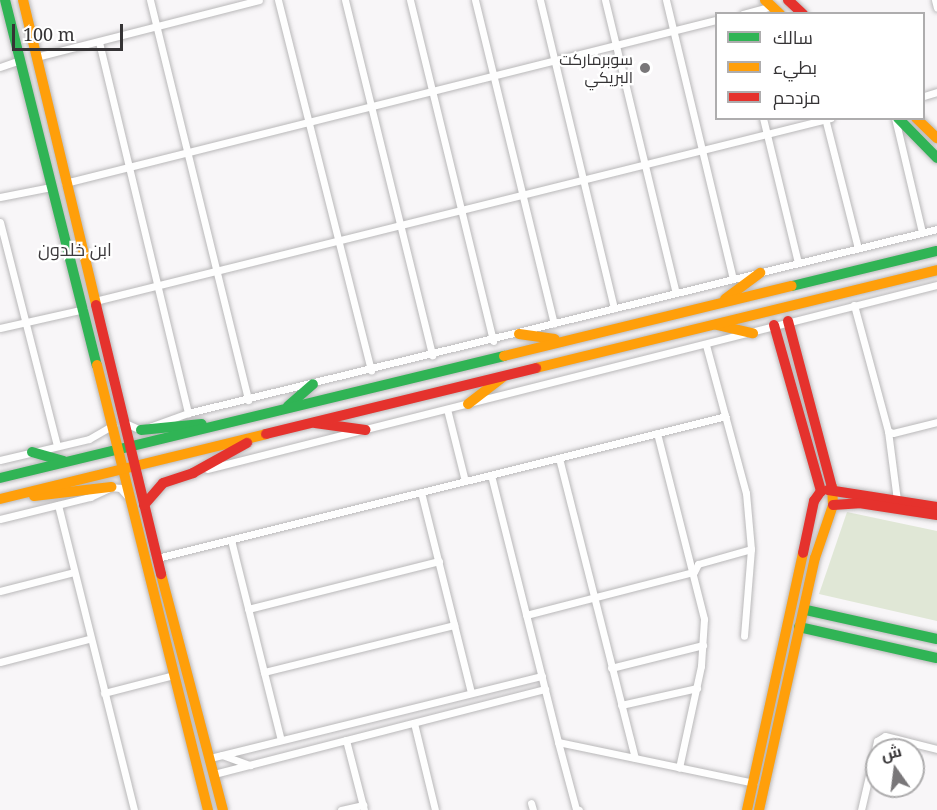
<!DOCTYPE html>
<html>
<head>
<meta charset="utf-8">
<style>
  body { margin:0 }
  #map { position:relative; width:937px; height:810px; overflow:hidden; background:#f8f6f8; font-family:"Noto Serif",Cairo,serif }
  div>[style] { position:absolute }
  .green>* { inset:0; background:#e0e7d6 }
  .roads { filter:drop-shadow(0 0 2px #b9b8b9) drop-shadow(0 0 2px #b9b8b9) }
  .street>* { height:7px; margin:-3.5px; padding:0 3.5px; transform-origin:3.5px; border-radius:3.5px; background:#fefefe }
  .fast>* { height:10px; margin:-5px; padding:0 5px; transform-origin:5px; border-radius:5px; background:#30b455 }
  .slow>* { height:10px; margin:-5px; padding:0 5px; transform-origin:5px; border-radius:5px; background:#ff9f0a }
  .jam>* { height:10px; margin:-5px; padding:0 5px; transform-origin:5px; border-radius:5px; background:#e5322d }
  .dots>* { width:16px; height:16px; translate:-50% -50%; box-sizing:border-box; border:3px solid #fff; border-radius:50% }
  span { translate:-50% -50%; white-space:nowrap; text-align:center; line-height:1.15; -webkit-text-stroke:4.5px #fff; paint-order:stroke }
  .poi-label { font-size:16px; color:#353335 }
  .right { translate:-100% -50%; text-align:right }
  .neighbourhood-label { font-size:18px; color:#3c393c }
  .legend { position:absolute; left:715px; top:12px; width:210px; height:108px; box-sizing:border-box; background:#fff; border:2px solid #aeadae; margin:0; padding:8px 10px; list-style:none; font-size:18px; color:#353335 }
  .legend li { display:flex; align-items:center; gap:12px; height:30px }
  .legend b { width:30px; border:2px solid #aeadae }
  .north { position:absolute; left:865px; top:738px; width:60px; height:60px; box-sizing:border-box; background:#fff; border:2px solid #aeadae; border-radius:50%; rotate:346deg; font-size:16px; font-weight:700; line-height:24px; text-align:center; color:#353335 }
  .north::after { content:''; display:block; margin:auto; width:21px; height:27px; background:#797779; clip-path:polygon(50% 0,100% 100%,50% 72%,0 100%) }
  .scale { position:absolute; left:12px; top:24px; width:111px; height:27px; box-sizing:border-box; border:3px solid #353335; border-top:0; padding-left:8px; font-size:18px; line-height:21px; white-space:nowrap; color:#353335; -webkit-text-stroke:4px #fff; paint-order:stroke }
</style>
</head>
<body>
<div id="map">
  <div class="green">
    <div style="clip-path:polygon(847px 512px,937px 531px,937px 621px,819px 594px)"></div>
  </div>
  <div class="roads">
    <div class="street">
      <div style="left:150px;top:0;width:412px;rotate:76.2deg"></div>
      <div style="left:278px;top:0;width:382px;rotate:75.9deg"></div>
      <div style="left:345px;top:0;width:366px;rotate:76.2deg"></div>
      <div style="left:410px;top:0;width:351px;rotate:76.3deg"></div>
      <div style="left:475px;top:0;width:333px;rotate:76.3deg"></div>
      <div style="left:540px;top:0;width:317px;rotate:76.5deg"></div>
      <div style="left:605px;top:0;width:301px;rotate:76.4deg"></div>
      <div style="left:666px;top:0;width:287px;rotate:76.5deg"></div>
      <div style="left:935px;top:0;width:8px;rotate:76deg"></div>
      <div style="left:743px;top:14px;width:30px;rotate:-15deg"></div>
      <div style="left:99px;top:42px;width:382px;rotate:76.5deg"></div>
      <div style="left:36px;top:57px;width:230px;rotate:-14.3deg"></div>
      <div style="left:0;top:67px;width:21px;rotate:-19deg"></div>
      <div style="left:924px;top:96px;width:14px;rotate:-17deg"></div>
      <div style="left:763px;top:118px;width:149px;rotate:76.4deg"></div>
      <div style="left:825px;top:118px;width:134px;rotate:75.8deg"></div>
      <div style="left:895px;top:118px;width:117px;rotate:76.7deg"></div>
      <div style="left:65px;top:183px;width:671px;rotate:-14.06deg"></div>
      <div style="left:0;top:197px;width:52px;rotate:-11.1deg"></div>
      <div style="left:0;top:222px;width:231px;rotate:75.7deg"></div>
      <div style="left:95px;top:301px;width:758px;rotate:-13.96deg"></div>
      <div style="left:854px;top:305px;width:131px;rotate:74.9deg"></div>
      <div style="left:888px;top:431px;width:5px;rotate:22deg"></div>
      <div style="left:893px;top:433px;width:45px;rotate:-14deg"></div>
      <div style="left:0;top:328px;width:86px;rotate:-12.7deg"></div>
      <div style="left:706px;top:345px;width:153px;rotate:74.9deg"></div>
      <div style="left:746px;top:493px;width:56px;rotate:84.9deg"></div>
      <div style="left:751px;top:549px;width:87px;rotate:94.6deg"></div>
      <div style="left:447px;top:409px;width:74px;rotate:76deg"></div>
      <div style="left:125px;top:423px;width:17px;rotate:24deg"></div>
      <div style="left:141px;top:430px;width:50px;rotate:-19.9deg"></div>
      <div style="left:188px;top:413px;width:771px;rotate:-13.8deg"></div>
      <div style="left:888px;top:431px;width:70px;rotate:82.6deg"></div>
      <div style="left:657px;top:433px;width:192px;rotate:75.8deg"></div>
      <div style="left:704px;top:619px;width:47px;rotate:93.7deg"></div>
      <div style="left:701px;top:666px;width:104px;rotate:102.2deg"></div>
      <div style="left:559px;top:458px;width:309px;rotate:75.8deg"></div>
      <div style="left:0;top:460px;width:91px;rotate:-13.3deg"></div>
      <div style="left:89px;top:439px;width:28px;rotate:-30deg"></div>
      <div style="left:207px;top:469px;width:753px;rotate:-14.15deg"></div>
      <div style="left:491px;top:475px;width:275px;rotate:75.9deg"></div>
      <div style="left:558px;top:742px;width:200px;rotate:11.8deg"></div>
      <div style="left:421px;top:492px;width:207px;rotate:76deg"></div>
      <div style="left:58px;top:505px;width:314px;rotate:76deg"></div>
      <div style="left:0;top:519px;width:93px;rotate:-13.7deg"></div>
      <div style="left:90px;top:497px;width:23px;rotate:-25deg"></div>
      <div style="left:111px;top:487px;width:9px;rotate:6deg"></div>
      <div style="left:120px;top:488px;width:13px;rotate:48deg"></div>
      <div style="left:231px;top:540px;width:206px;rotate:76deg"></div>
      <div style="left:157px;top:558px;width:586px;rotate:-14.01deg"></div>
      <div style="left:0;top:591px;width:76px;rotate:-14.4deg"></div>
      <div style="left:248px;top:609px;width:197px;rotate:-14.1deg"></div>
      <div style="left:526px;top:615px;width:173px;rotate:-14.4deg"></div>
      <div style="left:694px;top:572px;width:9px;rotate:-63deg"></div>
      <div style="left:698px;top:564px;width:55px;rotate:-15.8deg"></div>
      <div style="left:0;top:662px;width:92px;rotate:-14.5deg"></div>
      <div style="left:611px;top:668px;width:95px;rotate:-14deg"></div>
      <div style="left:264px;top:672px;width:196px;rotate:-13.9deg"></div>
      <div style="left:104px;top:693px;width:72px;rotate:-14.4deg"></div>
      <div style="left:621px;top:705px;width:78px;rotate:-12.6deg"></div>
      <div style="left:414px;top:723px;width:89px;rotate:76.4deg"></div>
      <div style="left:346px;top:740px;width:72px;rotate:75.6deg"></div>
      <div style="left:558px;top:742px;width:69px;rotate:75deg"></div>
      <div style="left:576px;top:809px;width:3px;rotate:18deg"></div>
      <div style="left:222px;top:755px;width:30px;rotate:20deg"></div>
      <div style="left:210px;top:758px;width:342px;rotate:-13.9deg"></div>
      <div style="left:214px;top:774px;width:342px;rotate:-14.4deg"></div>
      <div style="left:531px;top:803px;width:7px;rotate:74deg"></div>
      <div style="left:341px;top:810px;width:23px;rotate:-13deg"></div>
      <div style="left:861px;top:810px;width:71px;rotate:-76.9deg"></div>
      <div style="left:877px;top:741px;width:9px;rotate:-32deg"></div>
      <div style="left:885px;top:736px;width:54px;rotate:14deg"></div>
    </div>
    <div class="fast">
      <div style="left:5px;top:0;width:376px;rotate:75.9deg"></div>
      <div style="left:898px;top:118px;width:56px;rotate:45.7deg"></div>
      <div style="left:792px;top:286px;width:149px;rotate:-13.6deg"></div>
      <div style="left:288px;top:406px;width:33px;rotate:-41deg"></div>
      <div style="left:141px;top:430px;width:61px;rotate:-5.6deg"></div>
      <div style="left:32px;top:452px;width:33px;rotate:16deg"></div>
      <div style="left:0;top:478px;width:519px;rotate:-13.61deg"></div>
      <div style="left:806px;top:610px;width:134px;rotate:12.5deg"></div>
      <div style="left:799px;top:627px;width:141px;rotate:12.7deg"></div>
    </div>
    <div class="slow">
      <div style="left:23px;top:0;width:314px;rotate:76.5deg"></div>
      <div style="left:765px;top:0;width:21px;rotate:43deg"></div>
      <div style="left:916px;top:118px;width:29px;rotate:44deg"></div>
      <div style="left:725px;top:299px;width:44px;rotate:-36.6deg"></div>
      <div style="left:717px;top:325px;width:37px;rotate:13deg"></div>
      <div style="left:519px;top:334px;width:36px;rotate:8deg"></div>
      <div style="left:504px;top:356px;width:296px;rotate:-13.7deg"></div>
      <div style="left:97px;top:365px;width:459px;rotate:76deg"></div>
      <div style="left:536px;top:368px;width:413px;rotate:-13.7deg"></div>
      <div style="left:468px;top:404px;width:44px;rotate:-37.6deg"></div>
      <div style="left:34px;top:496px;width:78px;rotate:-6.7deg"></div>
      <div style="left:0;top:499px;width:274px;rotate:-13.7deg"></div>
      <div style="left:161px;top:574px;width:244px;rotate:75.3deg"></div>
      <div style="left:747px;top:810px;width:263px;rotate:-77.7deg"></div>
      <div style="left:759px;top:810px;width:258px;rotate:-77.5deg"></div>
      <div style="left:815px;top:558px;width:56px;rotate:-71.2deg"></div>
      <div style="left:833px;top:505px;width:18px;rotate:-93deg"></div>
    </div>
    <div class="jam">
      <div style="left:788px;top:0;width:21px;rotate:43deg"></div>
      <div style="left:96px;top:305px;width:277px;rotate:76.4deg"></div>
      <div style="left:788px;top:321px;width:172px;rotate:75.2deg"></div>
      <div style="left:774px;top:325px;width:173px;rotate:74.2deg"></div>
      <div style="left:821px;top:491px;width:12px;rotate:125deg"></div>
      <div style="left:814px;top:501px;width:53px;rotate:101.9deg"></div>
      <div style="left:315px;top:423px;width:51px;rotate:7.8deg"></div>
      <div style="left:266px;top:434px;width:278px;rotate:-13.7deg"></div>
      <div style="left:828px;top:490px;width:110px;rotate:8.9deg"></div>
      <div style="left:144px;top:505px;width:29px;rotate:-49deg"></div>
      <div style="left:163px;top:483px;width:32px;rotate:-18deg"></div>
      <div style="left:193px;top:473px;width:62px;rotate:-29.1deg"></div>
      <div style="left:833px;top:505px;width:26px;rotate:-4deg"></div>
      <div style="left:859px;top:503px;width:79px;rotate:8.7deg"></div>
    </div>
  </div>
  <div class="dots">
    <div style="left:645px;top:68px;background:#797779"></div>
  </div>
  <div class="poi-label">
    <span class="right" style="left:633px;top:68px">سوبرماركت<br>البريكي</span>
  </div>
  <div class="neighbourhood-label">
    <span style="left:75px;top:249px">ابن خلدون</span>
  </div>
  <ul class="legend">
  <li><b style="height:8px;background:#30b455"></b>سالك</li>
  <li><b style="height:8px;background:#ff9f0a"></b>بطيء</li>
  <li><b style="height:8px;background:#e5322d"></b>مزدحم</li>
  </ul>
  <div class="north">ش</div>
  <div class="scale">100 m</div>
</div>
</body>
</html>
